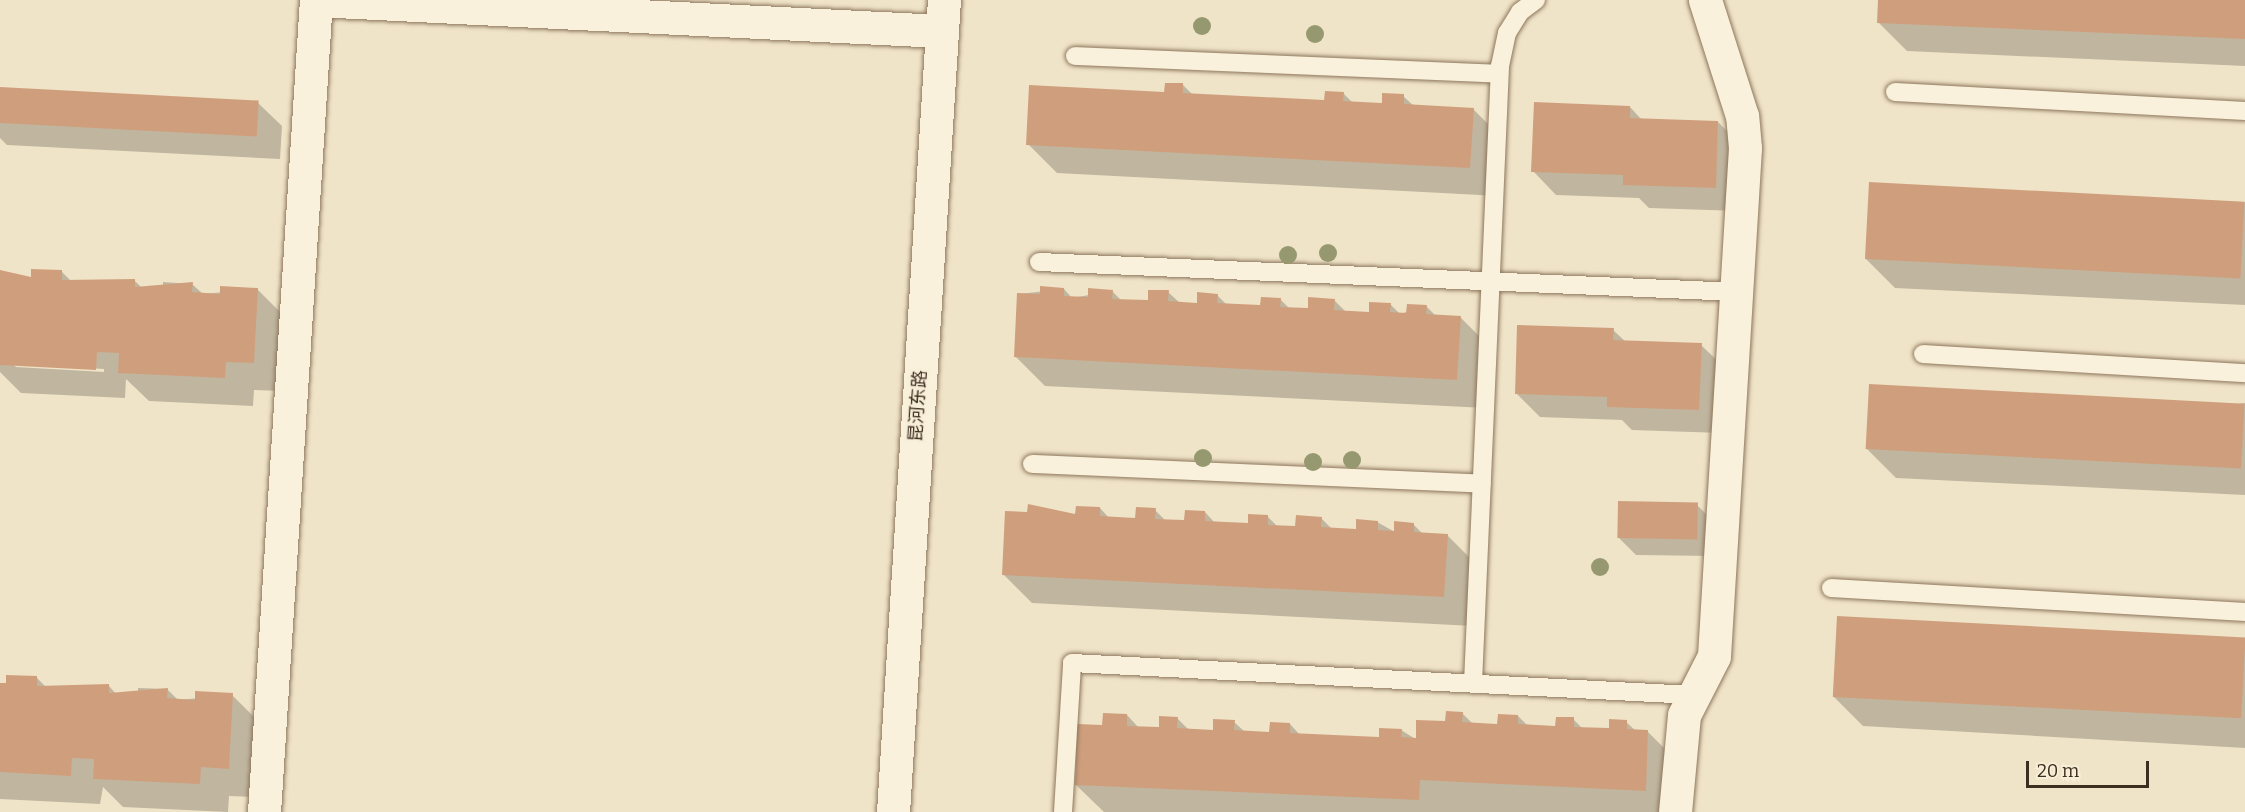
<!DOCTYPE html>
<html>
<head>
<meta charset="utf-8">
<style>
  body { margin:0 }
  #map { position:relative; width:2245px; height:812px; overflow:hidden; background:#f0e4c8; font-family:Bitter,"Noto Sans SC",serif }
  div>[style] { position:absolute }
  .shadow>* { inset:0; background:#0003 }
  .building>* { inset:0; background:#cf9f7d; transform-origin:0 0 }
  .roads { filter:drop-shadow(0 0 2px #8d765c) drop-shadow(0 0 2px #8d765c) }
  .lane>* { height:18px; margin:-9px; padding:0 9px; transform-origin:9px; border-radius:9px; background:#faf1dc }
  .street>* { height:33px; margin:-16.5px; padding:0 16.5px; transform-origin:16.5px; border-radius:16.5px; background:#faf1dc }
  .secondary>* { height:33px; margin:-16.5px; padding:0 16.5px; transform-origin:16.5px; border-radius:16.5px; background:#faf1dc }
  .trees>* { width:18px; height:18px; margin:-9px; border-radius:50%; background:#96986f }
  span { translate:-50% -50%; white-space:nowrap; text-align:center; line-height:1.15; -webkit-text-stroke:4.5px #f7eed8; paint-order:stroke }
  .street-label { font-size:18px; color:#3d2e20 }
  .scale { position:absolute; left:2026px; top:761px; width:123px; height:27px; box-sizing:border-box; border:3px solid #3d2e20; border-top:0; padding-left:8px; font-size:18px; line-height:21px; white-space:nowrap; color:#3d2e20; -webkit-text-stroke:4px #f7eed8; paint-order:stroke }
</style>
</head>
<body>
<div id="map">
  <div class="shadow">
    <div style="clip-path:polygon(1879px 0,2245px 0,2245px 66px,1907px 51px,1878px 22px)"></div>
    <div style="clip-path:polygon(1183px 85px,1193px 95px,1326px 101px,1343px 93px,1353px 103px,1383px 105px,1403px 96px,1414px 106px,1473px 109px,1502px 138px,1499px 196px,1057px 173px,1028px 144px)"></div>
    <div style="clip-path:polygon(0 88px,258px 103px,282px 126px,280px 159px,7px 145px,0 138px)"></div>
    <div style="clip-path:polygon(1630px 107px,1642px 120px,1718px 122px,1742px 146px,1739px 211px,1649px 208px,1639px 198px,1556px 195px,1533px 171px)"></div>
    <div style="clip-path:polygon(2245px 202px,2245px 305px,1895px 288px,1866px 259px)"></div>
    <div style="clip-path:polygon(evenodd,62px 272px,71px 281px,134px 280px,143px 289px,163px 290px,163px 282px,192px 284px,203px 294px,257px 289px,286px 318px,282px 391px,254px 390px,253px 406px,149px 401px,126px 379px,125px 398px,21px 393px,0 372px,0 275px,33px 279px,62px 272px,13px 364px,104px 369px,104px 372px,16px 367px,13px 364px)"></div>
    <div style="clip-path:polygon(1064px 289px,1072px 298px,1112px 291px,1121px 300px,1149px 301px,1168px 292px,1180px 303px,1198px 304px,1217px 295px,1227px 305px,1261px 307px,1280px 299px,1290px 309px,1309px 310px,1334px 300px,1346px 312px,1370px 313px,1390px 304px,1400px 314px,1426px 306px,1436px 316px,1460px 317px,1489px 346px,1486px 408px,1045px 386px,1016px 357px,1019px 294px)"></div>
    <div style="clip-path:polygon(1613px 330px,1626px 342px,1701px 345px,1725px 368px,1722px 433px,1632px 430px,1622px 420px,1540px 417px,1516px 393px)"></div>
    <div style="clip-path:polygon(2245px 403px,2245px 495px,1896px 478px,1867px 449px)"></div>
    <div style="clip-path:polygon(1697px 505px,1714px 522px,1713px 556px,1636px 555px,1619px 538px)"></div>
    <div style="clip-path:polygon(1100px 508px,1109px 518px,1137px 519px,1155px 510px,1166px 521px,1186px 522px,1205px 512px,1215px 523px,1249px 525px,1268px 517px,1278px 527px,1296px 528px,1321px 518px,1332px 529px,1358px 530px,1377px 522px,1395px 532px,1413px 524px,1423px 534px,1447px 535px,1476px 564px,1473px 626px,1032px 603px,1003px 574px,1077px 516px)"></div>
    <div style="clip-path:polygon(2245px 641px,2245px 748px,1863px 726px,1834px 697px)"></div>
    <div style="clip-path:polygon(37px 678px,46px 687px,109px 686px,117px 695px,138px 696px,138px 688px,167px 689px,178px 700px,232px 695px,261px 724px,257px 797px,229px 796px,228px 812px,123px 807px,103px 787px,100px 804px,0 799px,0 684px)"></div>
    <div style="clip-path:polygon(1462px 713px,1473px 724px,1498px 725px,1518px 716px,1528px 726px,1556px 728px,1573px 719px,1583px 729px,1610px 730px,1626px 722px,1636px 731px,1648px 732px,1677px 761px,1674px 812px,1104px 812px,1076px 785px,1104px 726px,1127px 715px,1139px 728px,1160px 729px,1177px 718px,1189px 730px,1214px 731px,1234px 722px,1245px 732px,1271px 733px,1290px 724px,1300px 735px,1380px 738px,1401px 730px,1417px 740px)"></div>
  </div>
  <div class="building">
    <div style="clip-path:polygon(1878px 0,2245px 0,2245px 39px,1877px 23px)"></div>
    <div style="clip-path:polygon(1165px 83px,1183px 83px,1183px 93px,1324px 100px,1325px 91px,1344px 92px,1343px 101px,1382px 103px,1382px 93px,1404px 94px,1404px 104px,1474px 108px,1470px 168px,1026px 145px,1029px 85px,1164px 92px)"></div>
    <div style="left:0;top:87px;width:259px;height:36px;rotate:3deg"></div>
    <div style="clip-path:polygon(1534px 102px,1630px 106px,1630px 118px,1718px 121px,1716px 188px,1623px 185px,1623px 175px,1531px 172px)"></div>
    <div style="left:1869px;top:182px;width:376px;height:77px;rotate:3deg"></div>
    <div style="clip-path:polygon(31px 269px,62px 270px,62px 280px,135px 279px,135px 287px,193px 282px,192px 292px,220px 294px,220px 286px,258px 288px,254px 363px,226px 362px,225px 378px,118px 373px,119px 353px,97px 352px,96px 370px,0 365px,0 270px,31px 277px)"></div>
    <div style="clip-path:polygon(1040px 286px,1064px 288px,1064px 296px,1088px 297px,1088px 288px,1113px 290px,1112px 299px,1148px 300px,1148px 290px,1169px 290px,1168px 301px,1197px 303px,1197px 292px,1218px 294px,1217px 303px,1260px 305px,1261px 297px,1281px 298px,1280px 307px,1308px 308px,1308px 297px,1335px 299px,1334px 310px,1369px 312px,1369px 302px,1391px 303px,1390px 312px,1406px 313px,1407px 304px,1427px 305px,1426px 314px,1461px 316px,1457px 380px,1014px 357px,1017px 293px,1040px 294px)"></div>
    <div style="clip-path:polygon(1517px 325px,1614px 328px,1613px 340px,1702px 343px,1699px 410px,1607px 407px,1607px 397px,1515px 394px)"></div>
    <div style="left:1869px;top:384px;width:376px;height:65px;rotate:3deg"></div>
    <div style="left:1618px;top:501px;width:80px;height:37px;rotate:1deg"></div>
    <div style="clip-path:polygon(1028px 504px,1075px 514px,1076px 506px,1100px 507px,1100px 516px,1135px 518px,1136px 507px,1156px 508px,1155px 519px,1184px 520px,1185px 510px,1205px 511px,1205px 521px,1248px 523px,1248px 514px,1268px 515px,1268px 525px,1295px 526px,1296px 515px,1322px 517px,1321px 527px,1356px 529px,1356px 519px,1378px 521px,1378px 530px,1394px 531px,1394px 521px,1414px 523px,1414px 532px,1448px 534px,1444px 597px,1002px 575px,1005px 511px,1027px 512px)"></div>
    <div style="left:1837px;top:616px;width:409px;height:81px;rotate:3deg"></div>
    <div style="clip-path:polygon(6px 675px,37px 676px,37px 686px,109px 684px,109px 693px,168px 688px,167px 698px,195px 700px,195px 691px,233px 693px,229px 769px,201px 767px,200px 784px,93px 779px,94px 759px,72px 758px,71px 776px,0 772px,0 683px,6px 683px)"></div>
    <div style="clip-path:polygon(1446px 711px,1463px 712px,1462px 722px,1497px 724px,1498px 714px,1518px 715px,1518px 724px,1555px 726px,1556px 717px,1574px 717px,1574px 727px,1609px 728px,1609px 719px,1627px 720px,1627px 729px,1648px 730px,1646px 791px,1420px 780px,1419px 800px,1075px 785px,1077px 724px,1102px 725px,1103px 713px,1127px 714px,1127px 726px,1159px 727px,1159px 716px,1178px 717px,1177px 728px,1213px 730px,1213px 719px,1235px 720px,1234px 730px,1269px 732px,1270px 722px,1290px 723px,1290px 733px,1379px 737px,1379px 728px,1402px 729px,1401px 737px,1416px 738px,1416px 720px,1445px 721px)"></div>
  </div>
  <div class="roads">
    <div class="lane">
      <div style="left:1075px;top:56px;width:424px;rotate:2.4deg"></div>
      <div style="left:1895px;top:92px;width:351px;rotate:3.1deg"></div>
      <div style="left:1039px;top:262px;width:698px;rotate:2.46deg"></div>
      <div style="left:1923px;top:354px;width:323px;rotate:3.4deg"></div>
      <div style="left:1032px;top:464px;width:450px;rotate:2.5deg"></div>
      <div style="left:1831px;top:588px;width:415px;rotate:3.3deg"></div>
      <div style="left:1473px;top:683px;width:618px;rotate:-87.49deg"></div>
      <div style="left:1500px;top:66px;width:34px;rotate:-78deg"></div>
      <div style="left:1507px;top:33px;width:25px;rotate:-58deg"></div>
      <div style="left:1520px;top:12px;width:20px;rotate:-37deg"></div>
      <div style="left:1063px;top:812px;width:149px;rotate:-86.5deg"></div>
      <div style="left:1072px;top:663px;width:623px;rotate:2.95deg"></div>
    </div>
    <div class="street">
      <div style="left:316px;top:0;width:627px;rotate:2.84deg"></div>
      <div style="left:264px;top:812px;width:814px;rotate:-86.34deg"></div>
      <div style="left:1675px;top:812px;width:97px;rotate:-84.7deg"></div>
      <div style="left:1684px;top:715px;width:66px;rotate:-63deg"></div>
      <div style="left:1714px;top:656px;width:509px;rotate:-86.51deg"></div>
      <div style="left:1745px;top:148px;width:32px;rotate:-95deg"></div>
      <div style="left:1742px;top:116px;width:122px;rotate:-107.7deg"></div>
    </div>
    <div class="secondary">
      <div style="left:893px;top:812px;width:814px;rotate:-86.41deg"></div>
    </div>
  </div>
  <div class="trees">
    <div style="left:1202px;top:26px"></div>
    <div style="left:1315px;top:34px"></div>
    <div style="left:1328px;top:253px"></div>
    <div style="left:1288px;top:255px"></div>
    <div style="left:1203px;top:458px"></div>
    <div style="left:1352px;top:460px"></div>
    <div style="left:1313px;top:462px"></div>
    <div style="left:1600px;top:567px"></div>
  </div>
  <div class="street-label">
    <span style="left:918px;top:406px;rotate:-86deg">昆河东路</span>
  </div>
  <div class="scale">20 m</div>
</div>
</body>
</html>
